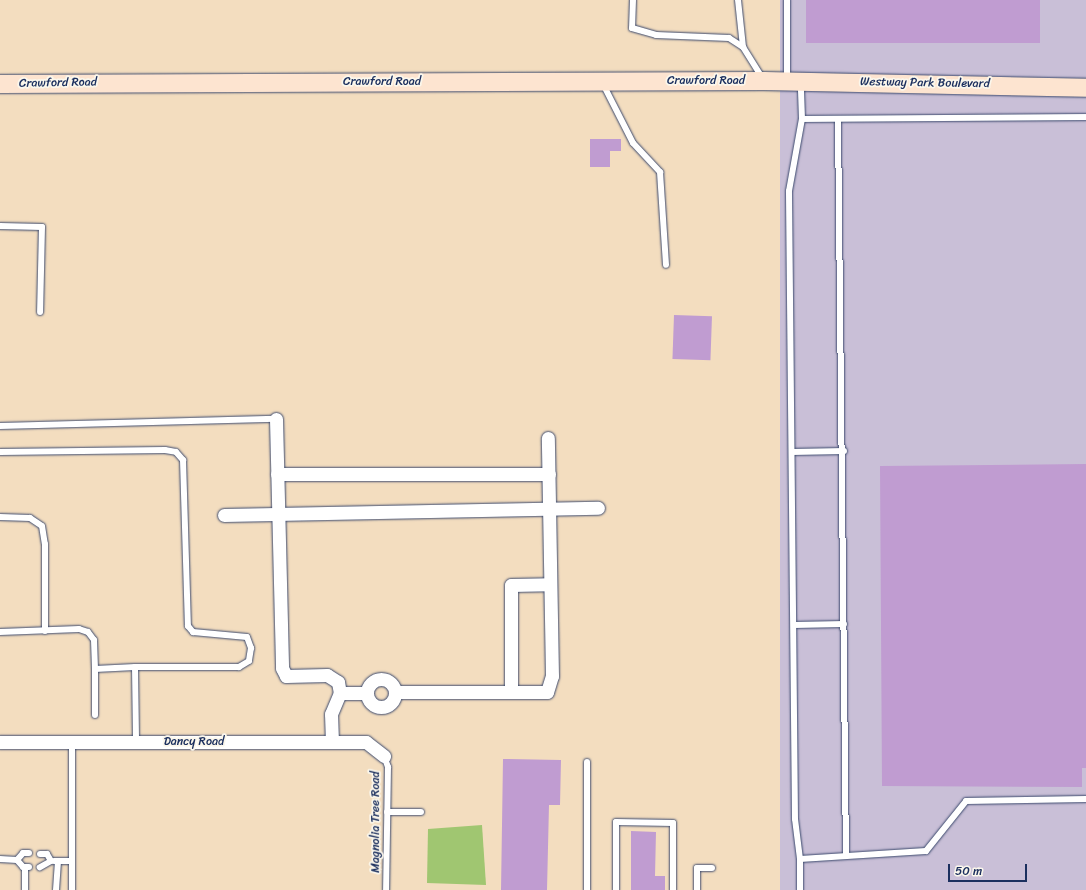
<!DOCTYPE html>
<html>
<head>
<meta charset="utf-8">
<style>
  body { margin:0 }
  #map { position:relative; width:1086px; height:890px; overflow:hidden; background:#f3ddbf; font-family:Sriracha,sans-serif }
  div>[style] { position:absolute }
  .industrial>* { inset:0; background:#c9bfd7; transform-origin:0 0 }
  .green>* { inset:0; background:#a0c671 }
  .building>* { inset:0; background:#c09cd1; transform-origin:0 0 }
  .roads { filter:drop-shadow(0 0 1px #3b496d) drop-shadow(0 0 1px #3b496d) }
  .lane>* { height:6px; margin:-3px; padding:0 3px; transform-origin:3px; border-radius:3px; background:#fff }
  .street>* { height:13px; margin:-6.5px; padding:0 6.5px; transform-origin:6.5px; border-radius:6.5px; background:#fff }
  .street>.ring { margin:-6.5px; padding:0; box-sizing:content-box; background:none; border:13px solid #fff; border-radius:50% }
  .secondary>* { height:18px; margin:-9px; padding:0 9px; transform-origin:9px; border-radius:9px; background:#fde4d0 }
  span { translate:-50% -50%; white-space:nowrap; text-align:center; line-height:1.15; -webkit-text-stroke:3.5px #fbf7ec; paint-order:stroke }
  .street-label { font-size:12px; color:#1b2f5e }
  .scale { position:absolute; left:948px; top:864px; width:79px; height:18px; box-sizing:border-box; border:2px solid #1b2f5e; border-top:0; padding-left:5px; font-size:12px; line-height:14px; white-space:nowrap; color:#1b2f5e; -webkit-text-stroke:3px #fbf7ec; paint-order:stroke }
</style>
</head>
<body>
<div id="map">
  <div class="industrial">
    <div style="left:780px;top:0;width:306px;height:890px"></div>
  </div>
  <div class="green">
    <div style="clip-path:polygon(482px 825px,486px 885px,427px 883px,428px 829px)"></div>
  </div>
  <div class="building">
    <div style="left:806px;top:0;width:234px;height:43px"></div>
    <div style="clip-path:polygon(590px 139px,621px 139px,621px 151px,610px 151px,610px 167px,590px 167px)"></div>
    <div style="left:674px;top:315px;width:38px;height:44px;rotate:2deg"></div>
    <div style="clip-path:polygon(1086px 464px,1086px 768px,1082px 768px,1082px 787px,882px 786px,880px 466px)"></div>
    <div style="clip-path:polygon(503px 759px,561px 760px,560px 805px,549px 805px,547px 890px,501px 890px)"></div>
    <div style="clip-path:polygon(631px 831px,656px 832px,655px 876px,665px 876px,665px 890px,631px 890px)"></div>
  </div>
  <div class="roads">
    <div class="lane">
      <div style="left:633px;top:0;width:28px;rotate:92deg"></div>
      <div style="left:632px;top:28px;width:25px;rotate:16deg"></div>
      <div style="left:656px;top:35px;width:73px;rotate:2.4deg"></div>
      <div style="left:729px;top:38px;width:17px;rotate:33deg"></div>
      <div style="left:743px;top:47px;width:36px;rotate:58deg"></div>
      <div style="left:738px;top:0;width:47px;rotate:83.9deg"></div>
      <div style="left:787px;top:80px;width:80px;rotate:-90deg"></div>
      <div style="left:603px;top:84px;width:66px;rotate:63deg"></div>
      <div style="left:633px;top:143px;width:40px;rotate:47deg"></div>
      <div style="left:660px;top:172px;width:93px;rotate:86.3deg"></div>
      <div style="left:802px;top:119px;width:284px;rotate:-0.4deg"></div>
      <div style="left:838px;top:120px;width:736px;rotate:89.38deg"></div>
      <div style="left:0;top:226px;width:42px;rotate:1.4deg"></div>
      <div style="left:42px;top:227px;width:85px;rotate:91.3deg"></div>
      <div style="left:0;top:426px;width:276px;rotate:-1.5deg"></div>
      <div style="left:0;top:452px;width:165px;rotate:-0.7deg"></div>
      <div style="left:165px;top:450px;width:11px;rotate:10deg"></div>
      <div style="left:176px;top:452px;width:11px;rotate:49deg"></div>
      <div style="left:183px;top:460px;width:166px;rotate:88.3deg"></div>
      <div style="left:188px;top:626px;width:8px;rotate:50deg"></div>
      <div style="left:193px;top:632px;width:54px;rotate:5.3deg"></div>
      <div style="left:247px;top:637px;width:12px;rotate:70deg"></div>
      <div style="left:251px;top:648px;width:13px;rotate:99deg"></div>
      <div style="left:249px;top:661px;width:12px;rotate:149deg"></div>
      <div style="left:239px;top:667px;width:104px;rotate:180deg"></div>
      <div style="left:792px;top:452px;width:52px;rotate:-1.1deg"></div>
      <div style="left:0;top:517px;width:30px;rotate:2deg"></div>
      <div style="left:30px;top:518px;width:14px;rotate:34deg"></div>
      <div style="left:42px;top:526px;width:18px;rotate:81deg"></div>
      <div style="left:45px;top:544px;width:87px;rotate:90deg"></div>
      <div style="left:794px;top:625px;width:50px;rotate:-1.1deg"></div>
      <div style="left:0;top:632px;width:79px;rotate:-2.2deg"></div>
      <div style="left:79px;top:629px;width:9px;rotate:18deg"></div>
      <div style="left:88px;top:632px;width:10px;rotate:53deg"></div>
      <div style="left:94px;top:640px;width:29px;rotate:88deg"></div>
      <div style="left:95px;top:715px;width:46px;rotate:-90deg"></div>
      <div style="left:95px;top:669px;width:40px;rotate:-2.9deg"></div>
      <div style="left:135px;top:667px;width:75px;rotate:89.2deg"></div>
      <div style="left:72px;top:742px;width:148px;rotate:90deg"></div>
      <div style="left:384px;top:756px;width:12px;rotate:70deg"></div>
      <div style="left:388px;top:767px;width:123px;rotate:90.9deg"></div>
      <div style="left:587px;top:762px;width:128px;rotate:90deg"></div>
      <div style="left:387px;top:812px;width:34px"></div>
      <div style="left:40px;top:854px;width:7px"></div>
      <div style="left:47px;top:854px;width:8px;rotate:60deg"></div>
      <div style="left:51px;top:861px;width:13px;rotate:151deg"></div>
      <div style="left:0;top:859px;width:17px;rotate:3deg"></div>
      <div style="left:17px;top:860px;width:9px;rotate:49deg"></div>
      <div style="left:23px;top:867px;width:6px"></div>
      <div style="left:800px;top:859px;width:40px;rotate:-97.1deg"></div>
      <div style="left:795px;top:819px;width:628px;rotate:-90.55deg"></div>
      <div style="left:789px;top:191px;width:73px;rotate:-79.8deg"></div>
      <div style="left:802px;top:119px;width:35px;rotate:-92deg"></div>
      <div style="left:17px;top:860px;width:9px;rotate:-49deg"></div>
      <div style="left:23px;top:853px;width:6px"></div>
      <div style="left:54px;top:861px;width:18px"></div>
      <div style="left:25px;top:890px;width:23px;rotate:-90deg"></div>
      <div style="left:56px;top:890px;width:29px;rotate:-86deg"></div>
      <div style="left:616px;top:890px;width:68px;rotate:-90deg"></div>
      <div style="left:616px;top:822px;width:57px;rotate:1deg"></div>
      <div style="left:673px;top:823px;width:67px;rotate:90deg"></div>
      <div style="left:697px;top:890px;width:22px;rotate:-90deg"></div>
      <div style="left:697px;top:868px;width:15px"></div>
      <div style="left:800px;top:890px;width:31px;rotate:-90deg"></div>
      <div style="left:800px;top:859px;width:126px;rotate:-3.6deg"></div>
      <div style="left:926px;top:851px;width:64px;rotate:-51.3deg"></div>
      <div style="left:966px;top:801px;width:120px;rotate:-1deg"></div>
    </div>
    <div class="street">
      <div style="left:276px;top:419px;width:249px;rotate:88.6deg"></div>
      <div style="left:282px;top:668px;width:9px;rotate:63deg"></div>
      <div style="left:286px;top:676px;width:41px;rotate:-1.4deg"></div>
      <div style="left:327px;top:675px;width:13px;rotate:32deg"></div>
      <div style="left:338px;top:682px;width:11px;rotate:80deg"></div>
      <div style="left:277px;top:474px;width:272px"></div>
      <div style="left:224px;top:515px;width:374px;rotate:-1.1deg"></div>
      <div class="ring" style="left:367px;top:679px;width:15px;height:15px"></div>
      <div style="left:395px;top:692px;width:152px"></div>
      <div style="left:547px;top:692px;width:17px;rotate:-73deg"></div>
      <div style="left:552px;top:676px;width:238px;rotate:-91deg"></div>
      <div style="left:511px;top:692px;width:107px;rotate:-90deg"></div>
      <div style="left:511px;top:585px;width:39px;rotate:-1deg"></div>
      <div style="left:0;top:742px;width:366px"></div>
      <div style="left:366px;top:742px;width:23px;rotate:38deg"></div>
      <div style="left:332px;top:742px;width:28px;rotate:-92deg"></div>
      <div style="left:331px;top:714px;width:23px;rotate:-67deg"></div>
      <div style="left:340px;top:693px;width:27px"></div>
    </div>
    <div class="secondary">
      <div style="left:0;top:84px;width:764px;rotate:-0.22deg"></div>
      <div style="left:764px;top:81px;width:322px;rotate:1.2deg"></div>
    </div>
  </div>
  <div class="street-label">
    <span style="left:706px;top:81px">Crawford Road</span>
    <span style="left:382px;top:82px">Crawford Road</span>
    <span style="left:58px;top:83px;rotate:-1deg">Crawford Road</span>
    <span style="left:925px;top:83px;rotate:1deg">Westway Park Boulevard</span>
    <span style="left:194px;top:742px">Dancy Road</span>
    <span style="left:376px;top:822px;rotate:-90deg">Magnolia Tree Road</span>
  </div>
  <div class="scale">50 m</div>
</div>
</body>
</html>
